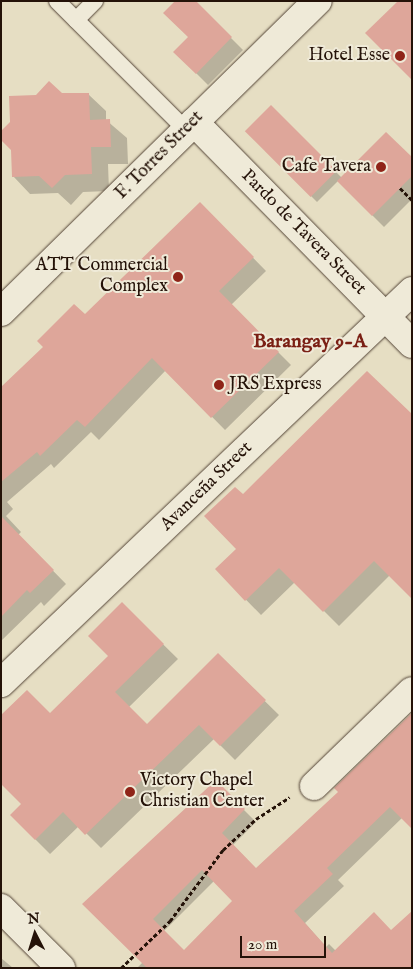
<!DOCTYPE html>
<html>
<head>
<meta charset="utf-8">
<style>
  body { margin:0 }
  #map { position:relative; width:413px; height:969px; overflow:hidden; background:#e6dec3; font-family:"IM FELL English",serif }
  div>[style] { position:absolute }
  .shadow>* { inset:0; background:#0003 }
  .building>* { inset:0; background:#dea69a; transform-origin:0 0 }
  .path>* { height:3px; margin-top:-1.5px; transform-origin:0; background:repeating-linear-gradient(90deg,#241208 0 4px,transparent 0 6.5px) }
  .roads { filter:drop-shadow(0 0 1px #544537) drop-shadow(0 0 1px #544537) }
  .service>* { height:16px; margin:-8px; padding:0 8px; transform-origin:8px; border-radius:8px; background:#efead8 }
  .minor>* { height:28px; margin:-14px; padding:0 14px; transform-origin:14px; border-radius:14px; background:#efead8 }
  .tertiary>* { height:28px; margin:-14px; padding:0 14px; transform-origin:14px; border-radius:14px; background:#efead8 }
  .secondary>* { height:28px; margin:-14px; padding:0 14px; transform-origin:14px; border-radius:14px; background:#efead8 }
  .dots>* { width:14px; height:14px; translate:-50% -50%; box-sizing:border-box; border:2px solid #efead8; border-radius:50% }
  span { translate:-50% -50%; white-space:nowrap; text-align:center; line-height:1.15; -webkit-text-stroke:4px #efead8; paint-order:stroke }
  .poi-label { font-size:18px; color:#241208 }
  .right { translate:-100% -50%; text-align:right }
  .left { translate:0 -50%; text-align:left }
  .street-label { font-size:18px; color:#241208 }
  .quarter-label { font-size:20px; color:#7a1f14; font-weight:700 }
  .frame { position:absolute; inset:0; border:2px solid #241208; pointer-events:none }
  .north { position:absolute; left:10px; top:909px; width:50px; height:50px; -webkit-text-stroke:4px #efead8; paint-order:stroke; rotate:355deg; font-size:14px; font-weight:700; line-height:20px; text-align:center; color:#241208 }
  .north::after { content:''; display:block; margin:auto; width:18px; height:22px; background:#241208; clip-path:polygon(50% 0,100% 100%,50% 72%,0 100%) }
  .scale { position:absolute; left:240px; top:936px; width:86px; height:22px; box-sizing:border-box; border:2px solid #241208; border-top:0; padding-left:6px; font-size:15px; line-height:18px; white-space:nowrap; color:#241208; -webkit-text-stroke:4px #efead8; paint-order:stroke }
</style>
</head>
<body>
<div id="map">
  <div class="shadow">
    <div style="clip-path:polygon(194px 1px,243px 50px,208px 85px,175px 52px,189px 37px)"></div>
    <div style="clip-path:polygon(88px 94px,106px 111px,106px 120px,127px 138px,128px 164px,108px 164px,109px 191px,83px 192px,71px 205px,58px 193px,30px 194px,13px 176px,62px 95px)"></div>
    <div style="clip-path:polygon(271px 107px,342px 178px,412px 159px,412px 199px,384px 227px,338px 181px,317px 202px,246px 131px)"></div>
    <div style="clip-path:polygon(200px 204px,266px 271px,231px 305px,291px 365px,225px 430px,166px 370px,99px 440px,91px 432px,54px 468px,51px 464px,7px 502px,13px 509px,6px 516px,21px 532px,18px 535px,66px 584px,44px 606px,41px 602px,1px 641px,1px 389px,85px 316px)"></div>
    <div style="clip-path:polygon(367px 372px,390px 575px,339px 626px,295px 582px,261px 615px,217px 570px,238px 550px,243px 496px)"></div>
    <div style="clip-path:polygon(122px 604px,178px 659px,129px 707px,147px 725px,218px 655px,279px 715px,235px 760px,214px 739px,101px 848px,79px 826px,50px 854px,11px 815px,23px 804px,50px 715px,110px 656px)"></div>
    <div style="clip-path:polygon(evenodd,412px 715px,402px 818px,338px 880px,344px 886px,305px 923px,326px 947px,329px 944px,336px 951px,412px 968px,137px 968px,143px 962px,84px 904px,216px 782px,256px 822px,233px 845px,256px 869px,339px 792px,412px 715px,214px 881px,234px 901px,184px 951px,164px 931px,214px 881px)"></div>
    <div style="clip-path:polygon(1px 958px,13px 968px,1px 968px)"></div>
  </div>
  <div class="building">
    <div style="clip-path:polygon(175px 1px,196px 1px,232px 37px,196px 74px,173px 52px,188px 37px,163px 13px)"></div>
    <div style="clip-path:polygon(398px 1px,412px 1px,412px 80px,365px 33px)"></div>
    <div style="clip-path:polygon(49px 81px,62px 93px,89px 93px,90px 120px,110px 119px,111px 147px,91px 147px,92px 174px,65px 175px,52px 188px,39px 176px,12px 177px,11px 150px,1px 140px,1px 131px,10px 122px,9px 96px,36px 95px)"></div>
    <div style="left:271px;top:105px;width:93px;height:37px;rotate:45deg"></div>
    <div style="clip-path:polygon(386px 132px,412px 157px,412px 176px,372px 216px,337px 181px)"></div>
    <div style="clip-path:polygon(200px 202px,254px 257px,219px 291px,279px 352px,211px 418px,152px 358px,85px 427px,77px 420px,40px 456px,37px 452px,1px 482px,1px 387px,43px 347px,37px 341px,74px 304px,85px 314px)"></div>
    <div style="clip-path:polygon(367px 371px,412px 414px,412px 599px,374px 561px,323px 612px,279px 568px,245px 601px,215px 569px,236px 549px,204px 516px,235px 487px,243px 494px)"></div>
    <div style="clip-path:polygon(1px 516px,54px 570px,30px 593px,27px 590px,1px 617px)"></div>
    <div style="clip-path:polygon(122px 602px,164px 644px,115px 692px,147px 724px,218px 653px,266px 700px,220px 746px,199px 725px,85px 835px,63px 812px,35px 840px,10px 815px,21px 804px,1px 784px,1px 715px,27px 690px,50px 713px,108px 656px,88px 636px)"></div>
    <div style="clip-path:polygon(evenodd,412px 713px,412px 829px,390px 807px,327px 868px,333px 874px,294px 911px,332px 953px,374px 912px,391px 930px,412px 911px,412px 968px,147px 968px,82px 904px,216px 780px,245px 809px,222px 833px,256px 868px,338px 792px,334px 788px,412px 713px,202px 870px,232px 901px,184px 950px,153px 919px,202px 870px)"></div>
  </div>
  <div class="path">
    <div style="left:400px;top:188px;width:17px;rotate:45deg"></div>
    <div style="left:121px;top:968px;width:68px;rotate:-43.8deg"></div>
    <div style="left:170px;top:921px;width:89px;rotate:-53.3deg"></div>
    <div style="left:223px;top:850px;width:45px;rotate:-43.2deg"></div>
    <div style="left:256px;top:819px;width:40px;rotate:-32.9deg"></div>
  </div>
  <div class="roads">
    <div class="service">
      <div style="left:57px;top:1px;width:182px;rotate:45deg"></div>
      <div style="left:76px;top:20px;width:27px;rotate:-45deg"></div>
    </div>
    <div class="minor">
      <div style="left:194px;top:122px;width:311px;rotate:45.5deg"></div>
      <div style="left:1px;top:683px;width:568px;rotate:-43.64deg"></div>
      <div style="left:314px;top:786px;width:136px;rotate:-44.1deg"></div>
    </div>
    <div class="tertiary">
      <div style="left:1px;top:908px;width:85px;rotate:45deg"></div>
    </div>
    <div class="secondary">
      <div style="left:1px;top:312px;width:444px;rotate:-44.5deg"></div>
    </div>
  </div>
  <div class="dots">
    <div style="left:400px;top:56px;background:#8f2418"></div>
    <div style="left:381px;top:167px;background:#8f2418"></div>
    <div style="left:178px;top:277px;background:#8f2418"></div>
    <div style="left:219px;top:385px;background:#8f2418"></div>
    <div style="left:130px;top:792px;background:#8f2418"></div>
  </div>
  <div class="poi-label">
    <span class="right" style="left:390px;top:56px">Hotel Esse</span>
    <span class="right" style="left:371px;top:167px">Cafe Tavera</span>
    <span class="right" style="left:168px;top:277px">ATT Commercial<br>Complex</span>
    <span class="left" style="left:229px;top:385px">JRS Express</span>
    <span class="left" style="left:140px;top:792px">Victory Chapel<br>Christian Center</span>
  </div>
  <div class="street-label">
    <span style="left:160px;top:156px;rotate:-45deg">F. Torres Street</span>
    <span style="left:303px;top:233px;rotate:45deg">Pardo de Tavera Street</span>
    <span style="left:207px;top:487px;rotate:-44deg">Avanceña Street</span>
  </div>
  <div class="quarter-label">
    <span style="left:310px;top:341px">Barangay 9-A</span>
  </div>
  <div class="frame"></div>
  <div class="north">N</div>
  <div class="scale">20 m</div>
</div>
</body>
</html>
